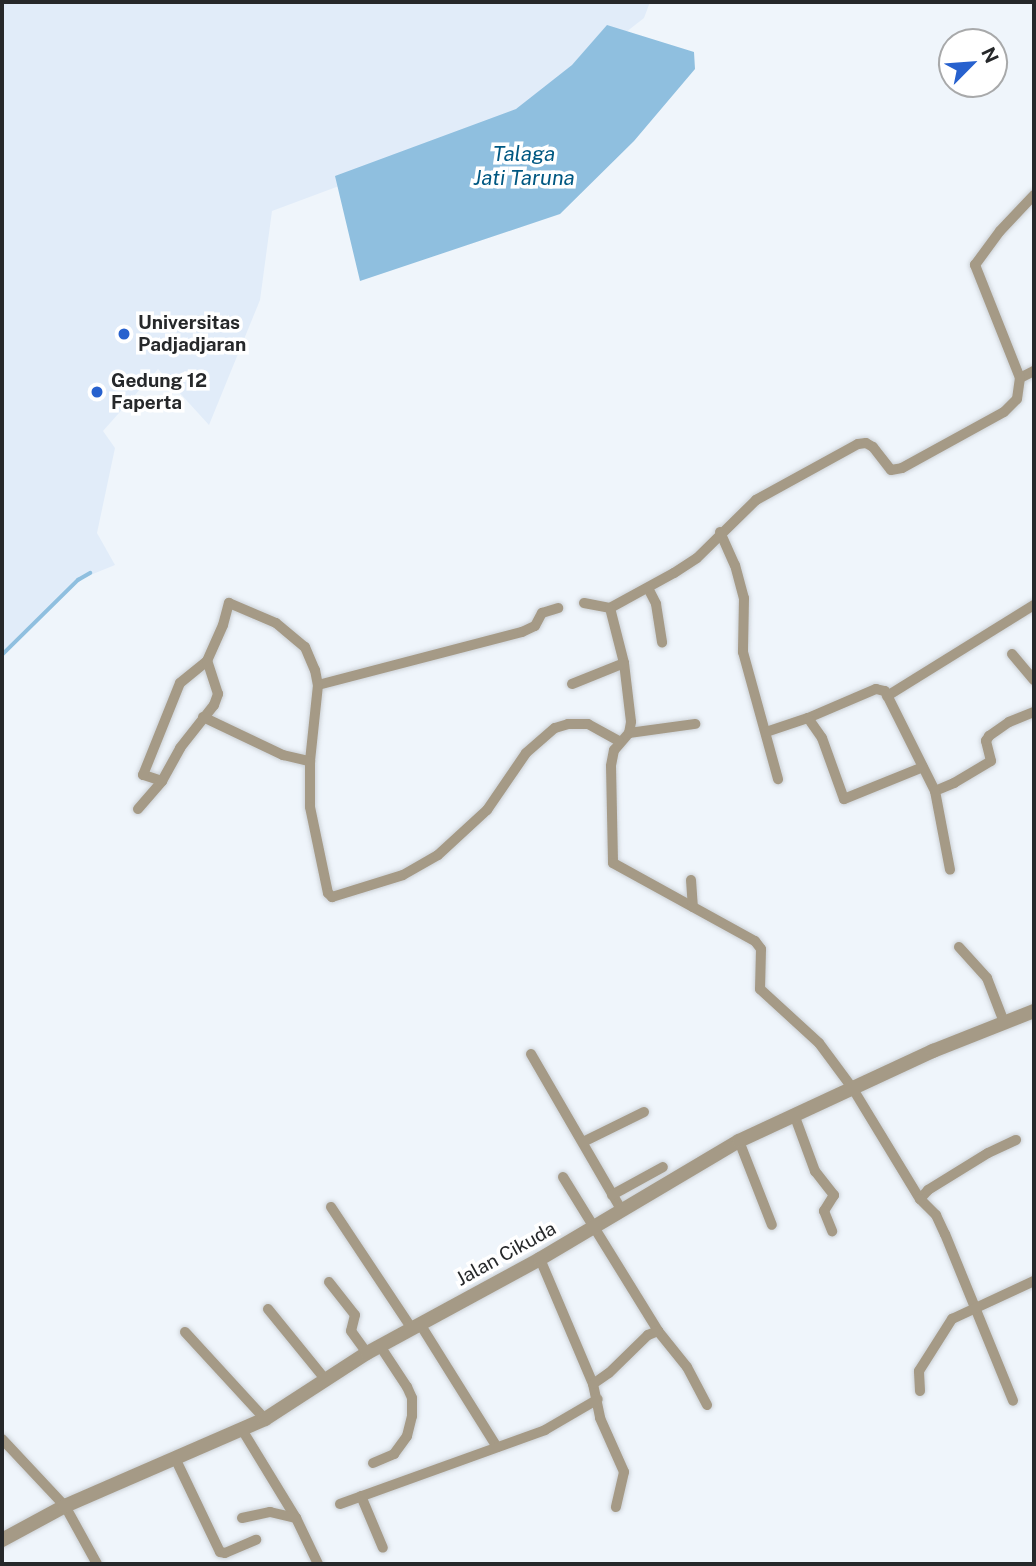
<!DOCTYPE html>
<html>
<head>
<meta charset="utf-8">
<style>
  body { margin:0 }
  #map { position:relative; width:1036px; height:1566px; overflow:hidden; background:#eff5fb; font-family:"Public Sans",sans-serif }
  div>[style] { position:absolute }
  .built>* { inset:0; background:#e1ecf9 }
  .water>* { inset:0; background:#8fbfdf }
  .stream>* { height:3.5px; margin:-1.75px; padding:0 1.75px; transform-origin:1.75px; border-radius:1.75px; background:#8fbfdf }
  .roads { filter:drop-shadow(0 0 2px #cbd0d5) drop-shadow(0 0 2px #cbd0d5) }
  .minor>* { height:10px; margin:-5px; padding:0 5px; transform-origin:5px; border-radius:5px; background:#a59a86 }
  .tertiary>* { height:14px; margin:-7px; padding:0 7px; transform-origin:7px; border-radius:7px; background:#a59a86 }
  .dots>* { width:19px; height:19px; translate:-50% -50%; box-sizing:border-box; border:4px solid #fff; border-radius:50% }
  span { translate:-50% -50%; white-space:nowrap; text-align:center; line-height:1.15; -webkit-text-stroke:7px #fff; paint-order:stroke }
  .poi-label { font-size:19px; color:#26282a; font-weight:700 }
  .left { translate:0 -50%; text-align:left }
  .street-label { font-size:19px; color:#26282a }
  .water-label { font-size:21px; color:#005882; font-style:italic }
  .frame { position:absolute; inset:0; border:4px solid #26282a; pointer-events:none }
  .north { position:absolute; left:938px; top:28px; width:70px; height:70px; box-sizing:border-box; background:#fff; border:2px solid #a8a9aa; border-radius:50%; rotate:65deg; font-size:19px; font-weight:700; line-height:28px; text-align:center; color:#26282a }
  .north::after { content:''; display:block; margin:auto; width:24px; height:32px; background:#2761ce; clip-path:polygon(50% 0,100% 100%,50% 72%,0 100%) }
</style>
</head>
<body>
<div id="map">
  <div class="built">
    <div style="clip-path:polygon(2px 2px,650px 2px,644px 18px,511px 122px,272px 211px,260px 300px,209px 425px,158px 369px,103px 431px,115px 448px,97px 533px,115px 565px,78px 580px,2px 655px)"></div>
  </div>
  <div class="water">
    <div style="clip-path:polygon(607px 25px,694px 52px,695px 69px,634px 141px,560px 214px,360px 281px,335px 176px,516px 109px,572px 65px)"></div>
  </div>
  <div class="stream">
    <div style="left:2px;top:655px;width:107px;rotate:-44.6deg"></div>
    <div style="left:78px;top:580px;width:14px;rotate:-30deg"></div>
  </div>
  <div class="roads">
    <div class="minor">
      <div style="left:1020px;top:378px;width:16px;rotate:-27deg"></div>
      <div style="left:720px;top:532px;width:36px;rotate:66deg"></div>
      <div style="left:735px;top:565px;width:34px;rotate:75deg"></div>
      <div style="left:744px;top:598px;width:54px;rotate:91.1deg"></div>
      <div style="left:743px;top:652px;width:132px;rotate:74.6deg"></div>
      <div style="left:648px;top:588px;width:18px;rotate:63deg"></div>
      <div style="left:656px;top:604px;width:39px;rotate:81deg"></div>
      <div style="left:584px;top:603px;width:26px;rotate:11deg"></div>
      <div style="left:610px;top:608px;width:73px;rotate:-28.7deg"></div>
      <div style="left:674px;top:573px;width:27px;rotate:-33deg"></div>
      <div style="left:697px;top:558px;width:83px;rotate:-44.5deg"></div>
      <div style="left:756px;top:500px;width:116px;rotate:-28.8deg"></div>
      <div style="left:858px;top:444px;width:8px;rotate:-7deg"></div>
      <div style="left:866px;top:443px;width:8px;rotate:30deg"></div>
      <div style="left:873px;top:447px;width:29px;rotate:52deg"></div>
      <div style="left:891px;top:470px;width:11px;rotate:-10deg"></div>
      <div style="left:902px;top:468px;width:116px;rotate:-28.8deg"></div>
      <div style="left:1004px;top:412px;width:18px;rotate:-45deg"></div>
      <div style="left:1017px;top:399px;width:21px;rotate:-82deg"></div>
      <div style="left:1020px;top:378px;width:122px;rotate:-111.7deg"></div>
      <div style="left:975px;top:265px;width:42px;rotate:-53.7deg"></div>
      <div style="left:1000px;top:231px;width:50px;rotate:-46.6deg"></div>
      <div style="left:610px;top:608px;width:57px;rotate:75.7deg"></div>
      <div style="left:624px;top:663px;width:59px;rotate:83.2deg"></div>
      <div style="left:631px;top:722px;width:11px;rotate:100deg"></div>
      <div style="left:629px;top:733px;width:23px;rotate:131deg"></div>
      <div style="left:614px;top:750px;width:16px;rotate:101deg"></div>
      <div style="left:611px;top:766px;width:97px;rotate:88.8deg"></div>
      <div style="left:613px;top:863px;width:162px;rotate:28.8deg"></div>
      <div style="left:755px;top:941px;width:10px;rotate:53deg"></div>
      <div style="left:761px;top:949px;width:40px;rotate:91.4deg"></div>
      <div style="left:760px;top:989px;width:80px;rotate:42.5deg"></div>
      <div style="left:819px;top:1043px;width:57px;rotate:53.5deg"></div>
      <div style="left:853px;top:1089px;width:129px;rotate:58.7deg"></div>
      <div style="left:920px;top:1199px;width:12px;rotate:-48deg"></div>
      <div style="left:928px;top:1190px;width:70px;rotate:-31.7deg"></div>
      <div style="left:988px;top:1153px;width:31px;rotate:-25deg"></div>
      <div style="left:1012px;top:654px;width:34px;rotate:50deg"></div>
      <div style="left:572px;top:684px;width:56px;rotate:-22deg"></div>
      <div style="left:318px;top:685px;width:211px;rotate:-14.6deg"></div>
      <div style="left:522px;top:632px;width:14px;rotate:-25deg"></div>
      <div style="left:535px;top:626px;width:15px;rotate:-62deg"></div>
      <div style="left:542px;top:613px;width:17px;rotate:-17deg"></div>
      <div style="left:887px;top:696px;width:173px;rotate:-31.8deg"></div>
      <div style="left:203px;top:717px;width:89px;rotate:25.4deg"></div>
      <div style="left:283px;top:755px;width:28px;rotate:13deg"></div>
      <div style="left:808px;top:718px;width:74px;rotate:-23.1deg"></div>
      <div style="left:876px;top:689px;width:9px;rotate:13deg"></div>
      <div style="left:885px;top:691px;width:112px;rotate:63.4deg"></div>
      <div style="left:935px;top:791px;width:21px;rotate:-23deg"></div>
      <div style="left:954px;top:783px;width:43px;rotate:-30.7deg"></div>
      <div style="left:991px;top:761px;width:21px;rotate:-104deg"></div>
      <div style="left:986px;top:741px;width:6px;rotate:-59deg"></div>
      <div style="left:989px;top:736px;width:24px;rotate:-35deg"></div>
      <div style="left:1009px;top:722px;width:27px;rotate:-22deg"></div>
      <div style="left:766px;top:732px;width:44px;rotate:-18.4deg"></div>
      <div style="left:808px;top:718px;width:24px;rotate:55deg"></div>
      <div style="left:822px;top:738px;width:65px;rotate:70.2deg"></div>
      <div style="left:844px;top:799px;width:85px;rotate:-22.1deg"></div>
      <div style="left:629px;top:733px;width:67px;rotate:-7.8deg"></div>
      <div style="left:162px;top:781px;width:20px;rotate:-162deg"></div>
      <div style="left:143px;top:775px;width:99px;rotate:-68.1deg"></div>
      <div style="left:180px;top:683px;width:35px;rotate:-39deg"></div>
      <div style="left:207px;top:661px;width:39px;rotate:-66deg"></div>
      <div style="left:223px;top:625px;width:23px;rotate:-75deg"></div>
      <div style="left:229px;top:603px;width:51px;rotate:23.1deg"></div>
      <div style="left:276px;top:623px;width:38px;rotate:40deg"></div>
      <div style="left:305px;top:647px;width:25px;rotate:67deg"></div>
      <div style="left:315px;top:670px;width:15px;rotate:79deg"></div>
      <div style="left:318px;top:685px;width:76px;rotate:96deg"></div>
      <div style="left:310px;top:761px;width:46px;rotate:90deg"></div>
      <div style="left:310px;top:807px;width:88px;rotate:78.2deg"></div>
      <div style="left:328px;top:893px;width:6px;rotate:45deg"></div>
      <div style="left:332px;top:897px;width:74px;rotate:-17.2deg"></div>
      <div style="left:403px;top:875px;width:40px;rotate:-29.7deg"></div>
      <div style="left:438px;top:855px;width:67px;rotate:-42.6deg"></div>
      <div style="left:487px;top:810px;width:69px;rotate:-55.6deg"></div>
      <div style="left:526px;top:753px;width:38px;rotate:-41deg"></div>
      <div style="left:555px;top:728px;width:14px;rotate:-17deg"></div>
      <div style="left:568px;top:724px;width:20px"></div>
      <div style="left:588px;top:724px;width:35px;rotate:29deg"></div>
      <div style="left:935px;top:791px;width:80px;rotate:79.2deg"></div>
      <div style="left:138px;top:809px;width:37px;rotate:-49deg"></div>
      <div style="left:162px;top:781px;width:38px;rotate:-61deg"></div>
      <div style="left:180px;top:748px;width:55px;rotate:-51.7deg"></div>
      <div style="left:214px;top:705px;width:12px;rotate:-70deg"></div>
      <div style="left:218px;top:694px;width:35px;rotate:-108deg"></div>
      <div style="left:691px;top:880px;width:27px;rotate:86deg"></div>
      <div style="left:959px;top:947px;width:42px;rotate:47.9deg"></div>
      <div style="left:987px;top:978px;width:47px;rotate:68.9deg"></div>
      <div style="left:531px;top:1054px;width:181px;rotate:59.9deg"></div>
      <div style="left:795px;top:1117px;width:58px;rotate:69.7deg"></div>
      <div style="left:815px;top:1171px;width:31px;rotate:52deg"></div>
      <div style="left:834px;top:1195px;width:19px;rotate:122deg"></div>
      <div style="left:824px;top:1211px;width:22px;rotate:68deg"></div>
      <div style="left:739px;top:1141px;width:90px;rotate:68.6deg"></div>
      <div style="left:583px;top:1142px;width:68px;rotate:-26.2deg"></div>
      <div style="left:563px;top:1177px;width:181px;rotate:58.3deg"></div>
      <div style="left:658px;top:1331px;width:46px;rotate:51.1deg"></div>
      <div style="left:687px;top:1367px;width:43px;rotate:62.2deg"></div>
      <div style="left:612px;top:1195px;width:58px;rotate:-28.8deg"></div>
      <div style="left:920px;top:1199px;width:23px;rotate:45deg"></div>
      <div style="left:936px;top:1215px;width:21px;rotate:65deg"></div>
      <div style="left:945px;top:1234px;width:180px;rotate:67.8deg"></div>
      <div style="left:331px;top:1207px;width:146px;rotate:56.4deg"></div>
      <div style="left:540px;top:1259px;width:136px;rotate:67deg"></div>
      <div style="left:593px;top:1384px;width:35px;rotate:78deg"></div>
      <div style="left:600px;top:1418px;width:59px;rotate:66deg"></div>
      <div style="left:624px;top:1472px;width:36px;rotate:103deg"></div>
      <div style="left:329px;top:1282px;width:42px;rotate:51.8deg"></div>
      <div style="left:355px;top:1315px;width:16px;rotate:104deg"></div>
      <div style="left:351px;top:1331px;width:27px;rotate:54deg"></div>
      <div style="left:268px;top:1309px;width:92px;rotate:50.8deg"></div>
      <div style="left:420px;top:1324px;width:145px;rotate:58deg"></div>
      <div style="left:185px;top:1332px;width:118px;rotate:47.4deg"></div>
      <div style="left:593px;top:1384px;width:19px;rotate:-35deg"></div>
      <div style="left:609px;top:1373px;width:54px;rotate:-44.3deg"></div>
      <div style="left:648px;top:1335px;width:11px;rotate:-22deg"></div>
      <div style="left:920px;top:1391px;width:20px;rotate:-93deg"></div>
      <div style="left:919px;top:1371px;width:62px;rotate:-57.6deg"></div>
      <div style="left:952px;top:1319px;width:90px;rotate:-24.9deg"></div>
      <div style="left:241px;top:1428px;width:105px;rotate:58.6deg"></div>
      <div style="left:296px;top:1518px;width:51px;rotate:64.4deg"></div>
      <div style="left:2px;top:1439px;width:92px;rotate:46.8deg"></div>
      <div style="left:65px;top:1506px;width:66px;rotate:61.1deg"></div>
      <div style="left:175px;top:1458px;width:104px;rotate:64.4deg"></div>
      <div style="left:220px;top:1552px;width:5px;rotate:11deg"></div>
      <div style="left:225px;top:1553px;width:34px;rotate:-23deg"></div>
      <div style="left:373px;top:1463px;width:23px;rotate:-23deg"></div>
      <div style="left:394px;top:1454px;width:22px;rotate:-54deg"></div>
      <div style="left:407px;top:1436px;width:21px;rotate:-76deg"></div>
      <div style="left:412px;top:1416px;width:18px;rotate:-90deg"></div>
      <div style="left:412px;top:1398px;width:12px;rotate:-114deg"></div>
      <div style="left:407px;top:1387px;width:49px;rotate:-123.4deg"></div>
      <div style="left:361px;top:1496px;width:56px;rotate:67.1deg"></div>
      <div style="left:340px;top:1504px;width:218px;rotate:-19.8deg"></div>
      <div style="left:545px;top:1430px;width:61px;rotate:-30.3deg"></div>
      <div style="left:242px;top:1518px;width:29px;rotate:-12deg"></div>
      <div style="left:270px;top:1512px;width:27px;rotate:13deg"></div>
    </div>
    <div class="tertiary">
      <div style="left:2px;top:1540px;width:72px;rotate:-28.4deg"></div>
      <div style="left:65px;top:1506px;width:218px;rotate:-23.5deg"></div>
      <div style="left:265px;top:1419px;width:121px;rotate:-32.9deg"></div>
      <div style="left:367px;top:1353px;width:197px;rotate:-28.5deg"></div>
      <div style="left:540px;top:1259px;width:231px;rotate:-30.7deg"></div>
      <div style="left:739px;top:1141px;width:214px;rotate:-24.9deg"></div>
      <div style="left:933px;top:1051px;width:109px;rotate:-21.6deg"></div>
    </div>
  </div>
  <div class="dots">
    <div style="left:124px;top:334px;background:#2761ce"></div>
    <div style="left:97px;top:392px;background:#2761ce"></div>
  </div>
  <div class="poi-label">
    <span class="left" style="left:138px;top:334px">Universitas<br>Padjadjaran</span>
    <span class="left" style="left:111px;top:392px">Gedung 12<br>Faperta</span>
  </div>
  <div class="street-label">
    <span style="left:506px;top:1254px;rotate:-29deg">Jalan Cikuda</span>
  </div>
  <div class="water-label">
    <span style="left:524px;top:166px">Talaga<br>Jati Taruna</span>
  </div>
  <div class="frame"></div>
  <div class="north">N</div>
</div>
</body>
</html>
